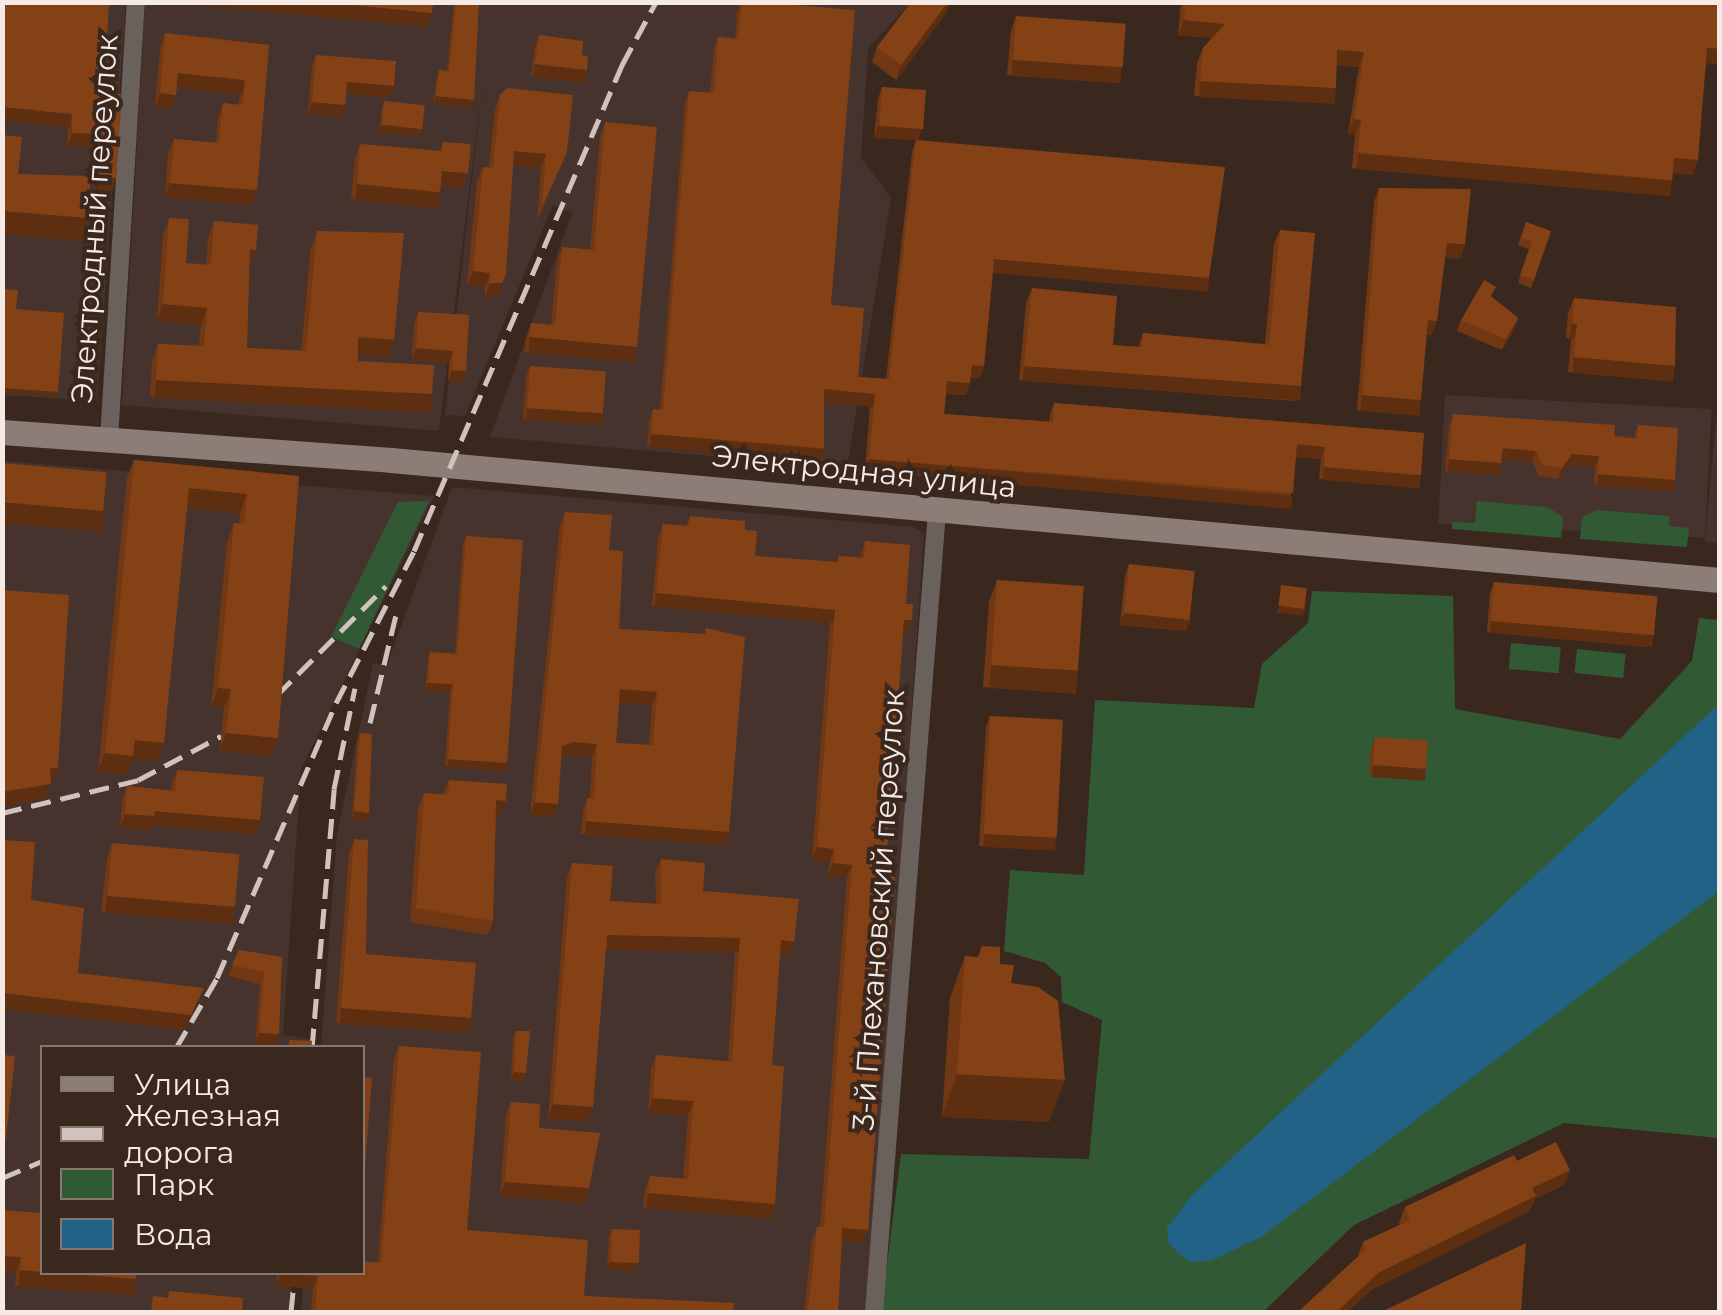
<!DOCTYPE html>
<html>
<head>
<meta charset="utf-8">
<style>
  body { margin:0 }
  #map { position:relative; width:1722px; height:1315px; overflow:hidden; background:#3a281f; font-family:Montserrat,sans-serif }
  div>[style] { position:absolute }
  .industrial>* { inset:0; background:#46332d; transform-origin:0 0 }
  .green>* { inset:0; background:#315934; transform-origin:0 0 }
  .water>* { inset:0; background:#226286 }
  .street>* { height:18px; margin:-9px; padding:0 9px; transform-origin:9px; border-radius:9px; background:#6a615d }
  .secondary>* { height:25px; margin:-12.5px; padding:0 12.5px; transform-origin:12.5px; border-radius:12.5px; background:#8d7d77 }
  .rail>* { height:5px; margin-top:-2.5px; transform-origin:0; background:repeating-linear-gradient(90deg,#d0c2bc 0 20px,transparent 0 30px) }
  .wall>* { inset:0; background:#723813 }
  .shaded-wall>* { inset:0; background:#5d2e0f; transform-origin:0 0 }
  .building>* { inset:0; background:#854116; transform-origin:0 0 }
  span { translate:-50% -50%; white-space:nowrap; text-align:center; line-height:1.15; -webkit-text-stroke:8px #3a281f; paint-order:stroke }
  .street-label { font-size:30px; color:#f6eae4 }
  .frame { position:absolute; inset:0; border:5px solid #f6eae4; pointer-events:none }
  .legend { position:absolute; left:40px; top:1045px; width:325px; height:230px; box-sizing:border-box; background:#3a281f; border:2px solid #85766e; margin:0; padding:12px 18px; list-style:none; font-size:30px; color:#f6eae4 }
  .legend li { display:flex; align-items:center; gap:20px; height:50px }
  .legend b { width:50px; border:2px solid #85766e }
</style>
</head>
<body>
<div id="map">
  <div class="industrial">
    <div style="clip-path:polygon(2px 3px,126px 3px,97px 401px,3px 395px)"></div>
    <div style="clip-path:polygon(145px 3px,910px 3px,868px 49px,861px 158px,891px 198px,847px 468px,490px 437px,572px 213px,553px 205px,465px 416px,445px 415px,484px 73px,439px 431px,122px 405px)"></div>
    <div style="clip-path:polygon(1719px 388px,1719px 543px,1705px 541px)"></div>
    <div style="left:1445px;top:395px;width:267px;height:129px;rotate:3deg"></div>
    <div style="clip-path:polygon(2px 461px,434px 496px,301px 769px,283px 1035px,310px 1039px,310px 1047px,42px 1048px,42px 1272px,293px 1273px,290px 1312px,3px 1312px)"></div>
    <div style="clip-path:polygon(452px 487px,914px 527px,924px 534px,869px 1312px,301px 1312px,304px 1273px,362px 1272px,362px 1048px,321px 1047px,337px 835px,373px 663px,387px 665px)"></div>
  </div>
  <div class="green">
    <div style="clip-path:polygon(429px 501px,359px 649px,331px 637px,398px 502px)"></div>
    <div style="clip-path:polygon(1477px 501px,1547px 507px,1563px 517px,1561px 538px,1452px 529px,1452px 522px,1475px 523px)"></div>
    <div style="clip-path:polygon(1596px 510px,1669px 516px,1669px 526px,1689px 528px,1687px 547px,1580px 539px,1582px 517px)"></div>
    <div style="clip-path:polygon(1312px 591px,1453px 596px,1455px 709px,1620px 739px,1692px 661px,1699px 618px,1719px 620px,1719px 1138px,1564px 1123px,1354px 1225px,1263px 1312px,881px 1312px,901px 1154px,1089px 1159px,1102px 1020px,1062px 1002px,1061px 977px,1045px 963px,1004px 951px,1010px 870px,1084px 875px,1095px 700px,1254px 708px,1262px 664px,1308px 623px)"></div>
    <div style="left:1511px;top:643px;width:50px;height:26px;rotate:5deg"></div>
    <div style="left:1577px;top:649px;width:49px;height:24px;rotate:6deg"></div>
  </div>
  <div class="water">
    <div style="clip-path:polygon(1719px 704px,1719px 891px,1261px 1237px,1212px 1260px,1191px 1262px,1178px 1253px,1168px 1242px,1167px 1228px,1193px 1194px)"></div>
  </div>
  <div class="street">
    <div style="left:109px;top:440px;width:439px;rotate:-86.5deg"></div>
    <div style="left:874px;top:1312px;width:802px;rotate:-85.5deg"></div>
  </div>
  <div class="secondary">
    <div style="left:2px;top:432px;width:390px;rotate:4.1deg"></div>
    <div style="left:391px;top:460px;width:1334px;rotate:5.16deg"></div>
  </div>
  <div class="rail">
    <div style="left:277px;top:695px;width:154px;rotate:-45deg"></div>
    <div style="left:370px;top:723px;width:120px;rotate:-76.5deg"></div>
    <div style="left:2px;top:813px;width:140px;rotate:-13.6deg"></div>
    <div style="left:138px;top:780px;width:94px;rotate:-27.9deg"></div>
    <div style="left:176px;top:1048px;width:81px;rotate:-59.6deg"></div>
    <div style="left:217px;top:978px;width:300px;rotate:-66.6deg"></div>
    <div style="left:336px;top:703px;width:171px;rotate:-62.8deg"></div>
    <div style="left:414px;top:551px;width:529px;rotate:-66.83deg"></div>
    <div style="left:622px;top:65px;width:72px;rotate:-61.6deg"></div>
    <div style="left:312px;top:1048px;width:260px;rotate:-85.1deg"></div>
    <div style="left:334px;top:789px;width:103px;rotate:-78.3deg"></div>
    <div style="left:2px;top:1178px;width:43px;rotate:-23deg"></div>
    <div style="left:291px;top:1312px;width:40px;rotate:-84.3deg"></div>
  </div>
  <div class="wall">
    <div style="clip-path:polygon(454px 2px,479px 2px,471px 108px,433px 103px,437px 77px,439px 70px,447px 71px)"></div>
    <div style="clip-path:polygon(741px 2px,831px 305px,858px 377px,886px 379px,912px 152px,916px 140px,1209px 278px,1204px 290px,993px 272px,984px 366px,980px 378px,971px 378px,966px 395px,946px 394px,944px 414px,1049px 422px,1050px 415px,1054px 403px,1424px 433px,1416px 487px,1319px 479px,1321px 459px,1296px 457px,1289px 505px,865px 471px,870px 406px,824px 402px,824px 448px,819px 460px,647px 446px,649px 421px,653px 409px,660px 410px,685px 103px,689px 91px,710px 93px,714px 49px,718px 37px,735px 39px,737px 13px)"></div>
    <div style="clip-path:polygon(911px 2px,950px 2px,946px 13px,896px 80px,872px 62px,877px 47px)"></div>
    <div style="clip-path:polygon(1181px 2px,1720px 2px,1706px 64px,1693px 175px,1673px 173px,1672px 180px,1667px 195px,1352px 168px,1355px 135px,1348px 134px,1359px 67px,1336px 65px,1336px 88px,1330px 103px,1194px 96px,1197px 63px,1203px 48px,1212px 38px,1178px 35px)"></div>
    <div style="clip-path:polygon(1016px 16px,1116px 83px,1007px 75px,1011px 31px)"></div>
    <div style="clip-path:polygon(165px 33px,269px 45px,257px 190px,252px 205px,165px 197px,168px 153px,174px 139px,216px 143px,218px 118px,223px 103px,238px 105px,240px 94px,177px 88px,171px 109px,155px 108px,160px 48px)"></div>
    <div style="clip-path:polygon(539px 35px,582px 55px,582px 82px,531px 76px,535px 47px)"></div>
    <div style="clip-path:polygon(316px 55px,390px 97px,346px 94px,345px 105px,341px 116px,308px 114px,312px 66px)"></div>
    <div style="clip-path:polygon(882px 87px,922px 128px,918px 140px,874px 138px,878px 99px)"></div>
    <div style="clip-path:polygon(104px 93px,112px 191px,94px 190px,97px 147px,67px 146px,68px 127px,2px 120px)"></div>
    <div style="clip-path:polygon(500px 95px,567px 152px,537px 221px,541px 168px,513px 165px,497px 297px,485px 297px,485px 287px,467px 285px,477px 181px,483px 167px,489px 167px,495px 109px)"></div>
    <div style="clip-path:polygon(384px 101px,420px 136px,379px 132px,382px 109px)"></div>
    <div style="clip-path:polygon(605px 122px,631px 362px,524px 352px,526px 338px,531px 323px,551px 325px,557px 262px,562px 247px,590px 250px,600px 137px)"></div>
    <div style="clip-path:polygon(443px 142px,468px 173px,462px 188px,441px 186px,435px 207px,351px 199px,355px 159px,360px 144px,440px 151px)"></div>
    <div style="clip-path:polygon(1379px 188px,1465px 244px,1460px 259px,1445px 257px,1432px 335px,1426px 335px,1415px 415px,1357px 410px,1374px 202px)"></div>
    <div style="clip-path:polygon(169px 218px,186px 263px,206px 265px,208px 238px,214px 221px,249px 267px,247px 348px,301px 351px,311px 248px,317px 231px,388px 357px,358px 355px,358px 361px,426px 412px,150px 397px,152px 361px,158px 344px,199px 346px,201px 325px,157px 321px,163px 235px)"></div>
    <div style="clip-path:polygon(1526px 222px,1551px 231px,1531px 288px,1518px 283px,1529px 249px,1518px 245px)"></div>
    <div style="clip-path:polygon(1280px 230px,1295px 401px,1019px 380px,1026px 303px,1032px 288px,1113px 345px,1138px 347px,1143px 333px,1265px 344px,1274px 244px)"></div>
    <div style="clip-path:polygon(1492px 298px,1518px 318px,1514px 330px,1502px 350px,1457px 331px,1461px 320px)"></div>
    <div style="clip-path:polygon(1574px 298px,1670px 381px,1568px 372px,1571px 339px,1566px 338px,1568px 313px)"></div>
    <div style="clip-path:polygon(418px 312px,469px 315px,466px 371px,462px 382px,448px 381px,449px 363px,412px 359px,414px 324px)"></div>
    <div style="clip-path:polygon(530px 366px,603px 413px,598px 424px,523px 419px,526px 377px)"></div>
    <div style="clip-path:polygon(1453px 414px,1634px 438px,1638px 425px,1675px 480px,1670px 491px,1594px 485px,1595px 467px,1568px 465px,1558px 479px,1539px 476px,1532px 462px,1502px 460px,1497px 475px,1445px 471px,1449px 426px)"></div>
    <div style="clip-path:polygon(134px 460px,299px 476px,278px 738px,271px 756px,220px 751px,224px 708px,211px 707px,227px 542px,234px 523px,239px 524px,240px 513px,187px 508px,157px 761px,132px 759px,126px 774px,98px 772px,127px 478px)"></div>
    <div style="clip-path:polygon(evenodd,565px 512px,609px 550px,619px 629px,704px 634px,706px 628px,725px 845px,581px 834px,583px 811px,587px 798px,590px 798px,592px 757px,568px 755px,561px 758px,558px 804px,553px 817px,530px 815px,560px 525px,565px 512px,619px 703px,652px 705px,649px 745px,616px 743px,619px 703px)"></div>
    <div style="clip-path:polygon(690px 516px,745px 530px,755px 556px,836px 562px,839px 556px,860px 557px,865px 541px,906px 604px,907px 633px,903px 633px,885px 876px,868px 1230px,863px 1242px,842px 1241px,838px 1312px,804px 1312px,812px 1240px,817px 1227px,820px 1227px,847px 877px,828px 876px,830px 861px,812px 860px,830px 622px,652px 606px,658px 537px,663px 524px,686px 526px)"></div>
    <div style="clip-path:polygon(466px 536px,505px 770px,445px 766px,450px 692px,425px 690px,428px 660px,430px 652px,455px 654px,463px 544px)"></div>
    <div style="clip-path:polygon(1129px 564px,1190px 620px,1186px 631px,1120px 625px,1125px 576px)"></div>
    <div style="clip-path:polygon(997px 580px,1070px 693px,983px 687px,989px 602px)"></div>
    <div style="clip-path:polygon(1494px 582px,1653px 636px,1649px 647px,1487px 632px,1490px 593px)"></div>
    <div style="clip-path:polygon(990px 716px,1056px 838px,1052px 850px,979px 846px,986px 727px)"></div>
    <div style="clip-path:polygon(360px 733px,366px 821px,352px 819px,357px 741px)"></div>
    <div style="clip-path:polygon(1375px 737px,1426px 769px,1421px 780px,1369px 776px,1371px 749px)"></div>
    <div style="clip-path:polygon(177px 770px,255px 834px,151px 825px,149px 830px,120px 828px,122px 800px,127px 786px,171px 791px,172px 783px)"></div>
    <div style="clip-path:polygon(449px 780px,500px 815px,496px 815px,493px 921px,488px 935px,410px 922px,418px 807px,424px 793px,443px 794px)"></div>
    <div style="clip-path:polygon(354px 839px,366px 954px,466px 1032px,336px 1023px,349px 854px)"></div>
    <div style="clip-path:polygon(112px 843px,228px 923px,101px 912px,107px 859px)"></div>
    <div style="clip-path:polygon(661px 859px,789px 956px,780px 955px,772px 1065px,775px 1204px,770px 1218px,643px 1207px,645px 1190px,650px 1176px,683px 1179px,688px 1116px,648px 1112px,651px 1069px,656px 1055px,728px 1061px,735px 952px,606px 949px,588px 1121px,548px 1119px,567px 877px,572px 863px,610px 901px,656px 904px,655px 873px)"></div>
    <div style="clip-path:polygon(239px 950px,282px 957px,275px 1046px,255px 1045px,260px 984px,228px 976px)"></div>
    <div style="clip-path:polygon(965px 956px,1000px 964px,1011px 983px,1049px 1122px,942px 1117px,950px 998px)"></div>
    <div style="clip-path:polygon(516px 1031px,526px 1073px,523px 1081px,511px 1080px,513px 1038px)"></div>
    <div style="clip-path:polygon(399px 1046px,467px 1230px,584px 1296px,757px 1312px,311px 1312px,313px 1288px,276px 1286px,277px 1272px,362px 1272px,378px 1262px,394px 1059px)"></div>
    <div style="clip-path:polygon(511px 1102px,539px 1128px,589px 1188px,584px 1203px,500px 1196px,506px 1116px)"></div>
    <div style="clip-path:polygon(1517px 1161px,1570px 1170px,1564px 1185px,1535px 1199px,1530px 1211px,1373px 1289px,1358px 1256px,1363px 1242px,1400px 1225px,1399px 1223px,1405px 1207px)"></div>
    <div style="clip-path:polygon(2px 1210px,131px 1294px,15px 1286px,16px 1272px,2px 1271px)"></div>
    <div style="clip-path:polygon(612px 1229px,638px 1263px,635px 1271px,607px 1269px,609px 1236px)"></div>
  </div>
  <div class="shaded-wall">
    <div style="clip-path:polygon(167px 2px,323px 2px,432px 13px,427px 27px)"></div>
    <div style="clip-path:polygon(948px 2px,950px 2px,946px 13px,896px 80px,901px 65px)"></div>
    <div style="clip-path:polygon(1184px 20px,1225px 24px,1220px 39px,1178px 35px)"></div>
    <div style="clip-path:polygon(1707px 48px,1720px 49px,1720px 65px,1702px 63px)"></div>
    <div style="clip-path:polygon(1337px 50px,1364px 52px,1359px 67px,1331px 65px)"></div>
    <div style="left:1013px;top:60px;width:109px;height:16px;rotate:4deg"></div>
    <div style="left:535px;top:64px;width:52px;height:13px;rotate:7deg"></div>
    <div style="left:178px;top:73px;width:67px;height:15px;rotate:6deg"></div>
    <div style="left:1200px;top:81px;width:136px;height:16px;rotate:3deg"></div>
    <div style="clip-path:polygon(347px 82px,394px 86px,390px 97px,343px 94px)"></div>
    <div style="clip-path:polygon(160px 93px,176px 95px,171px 109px,155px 108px)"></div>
    <div style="clip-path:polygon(436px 96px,474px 100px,471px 108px,433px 103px)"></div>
    <div style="clip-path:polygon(312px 102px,345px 105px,341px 116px,308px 114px)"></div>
    <div style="left:2px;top:107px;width:70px;height:13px;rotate:6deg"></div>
    <div style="clip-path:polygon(1354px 119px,1361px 120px,1355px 135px,1348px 134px)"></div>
    <div style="clip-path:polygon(382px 125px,423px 128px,420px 136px,379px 132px)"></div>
    <div style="clip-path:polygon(878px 126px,922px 128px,918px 140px,874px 138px)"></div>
    <div style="clip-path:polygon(72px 133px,102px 134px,97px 147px,67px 146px)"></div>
    <div style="clip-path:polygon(514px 151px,546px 154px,541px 168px,509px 165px)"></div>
    <div style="left:1358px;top:153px;width:315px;height:16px;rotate:5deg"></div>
    <div style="clip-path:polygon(1674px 158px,1698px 160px,1693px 175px,1669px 173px)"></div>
    <div style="clip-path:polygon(442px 171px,468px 173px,462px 188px,437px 186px)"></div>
    <div style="clip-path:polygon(99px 177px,116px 178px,112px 191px,94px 190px)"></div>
    <div style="clip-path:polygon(170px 183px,257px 190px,252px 205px,165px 197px)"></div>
    <div style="left:357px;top:184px;width:83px;height:16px;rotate:6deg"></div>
    <div style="left:2px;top:211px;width:85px;height:23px;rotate:5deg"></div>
    <div style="clip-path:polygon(1447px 243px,1465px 244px,1460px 259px,1442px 257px)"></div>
    <div style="clip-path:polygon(250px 249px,256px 250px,250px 267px)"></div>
    <div style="left:994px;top:259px;width:216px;height:14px;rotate:5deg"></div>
    <div style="clip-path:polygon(473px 271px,490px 273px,485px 287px,467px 285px)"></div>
    <div style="clip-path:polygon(506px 274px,497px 297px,485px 297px,490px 283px)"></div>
    <div style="clip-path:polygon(163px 304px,207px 308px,201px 325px,157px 321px)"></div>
    <div style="clip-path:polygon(1518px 318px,1514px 330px,1502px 350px,1506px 339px)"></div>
    <div style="clip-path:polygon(1428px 320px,1437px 321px,1432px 335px,1423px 334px)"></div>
    <div style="left:1572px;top:323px;width:5px;height:16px;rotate:11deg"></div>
    <div style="clip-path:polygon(358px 337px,394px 340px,388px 357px,352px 354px)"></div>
    <div style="left:530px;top:337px;width:107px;height:16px;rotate:5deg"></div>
    <div style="clip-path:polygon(416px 348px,453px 351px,449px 363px,412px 359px)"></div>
    <div style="left:1574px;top:357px;width:101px;height:16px;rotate:5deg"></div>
    <div style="clip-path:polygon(972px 365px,984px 366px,980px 378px,968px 377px)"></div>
    <div style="left:1024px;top:366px;width:278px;height:15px;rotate:4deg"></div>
    <div style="clip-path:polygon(452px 370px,466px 371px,462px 382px,448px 381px)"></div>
    <div style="left:156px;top:380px;width:276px;height:18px;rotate:3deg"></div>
    <div style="clip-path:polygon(947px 381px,970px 383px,966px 395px,943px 393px)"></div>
    <div style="left:2px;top:388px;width:56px;height:4px;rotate:4deg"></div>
    <div style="left:824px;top:389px;width:51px;height:13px;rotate:6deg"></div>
    <div style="left:1362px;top:395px;width:59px;height:16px;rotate:5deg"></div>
    <div style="left:527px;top:408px;width:76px;height:12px;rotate:4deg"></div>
    <div style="left:651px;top:434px;width:174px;height:13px;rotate:5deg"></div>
    <div style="clip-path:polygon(1297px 444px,1325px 447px,1321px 459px,1292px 457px)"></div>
    <div style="clip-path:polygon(1503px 448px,1536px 451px,1532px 462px,1499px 460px)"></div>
    <div style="clip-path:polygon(1572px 454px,1599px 456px,1595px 467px,1568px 465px,1558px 479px,1562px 468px)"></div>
    <div style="left:869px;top:459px;width:425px;height:13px;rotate:5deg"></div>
    <div style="left:1449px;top:459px;width:52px;height:13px;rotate:4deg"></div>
    <div style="left:1324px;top:467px;width:97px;height:13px;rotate:5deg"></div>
    <div style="left:1598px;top:474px;width:77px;height:12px;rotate:4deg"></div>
    <div style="clip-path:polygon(189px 488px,247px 494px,240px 513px,182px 507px)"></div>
    <div style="left:2px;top:502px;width:102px;height:21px;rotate:5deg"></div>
    <div style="left:656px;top:593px;width:180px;height:14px;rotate:5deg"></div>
    <div style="clip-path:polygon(1279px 606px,1305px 608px,1303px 616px,1277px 613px)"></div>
    <div style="clip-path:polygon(1124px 613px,1190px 620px,1186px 631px,1120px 625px)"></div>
    <div style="clip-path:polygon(904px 620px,912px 620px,907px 633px,899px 632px)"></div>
    <div style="left:1491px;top:621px;width:163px;height:12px;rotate:5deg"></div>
    <div style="left:991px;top:665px;width:87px;height:23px;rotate:4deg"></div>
    <div style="clip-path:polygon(428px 683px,453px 684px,450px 692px,425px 690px)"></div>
    <div style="clip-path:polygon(218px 688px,231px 689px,224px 708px,211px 707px)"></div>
    <div style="clip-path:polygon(620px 689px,657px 692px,652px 705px,616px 702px)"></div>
    <div style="clip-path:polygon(226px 733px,278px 738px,271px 756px,220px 751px)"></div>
    <div style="clip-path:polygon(135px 740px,164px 743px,157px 761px,132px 759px,126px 774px,98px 772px,105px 753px)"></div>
    <div style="clip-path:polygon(573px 742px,597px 744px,592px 757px,568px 755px,557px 759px,562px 746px)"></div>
    <div style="left:448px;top:759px;width:59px;height:8px;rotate:4deg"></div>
    <div style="left:1373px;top:765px;width:53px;height:12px;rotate:4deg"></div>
    <div style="clip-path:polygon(50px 768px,58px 768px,53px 783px,45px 783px)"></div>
    <div style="clip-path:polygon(51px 784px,45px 799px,2px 806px,2px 792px)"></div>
    <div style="clip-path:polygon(496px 800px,506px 801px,500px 815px,491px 815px)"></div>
    <div style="clip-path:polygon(535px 802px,558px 804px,553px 817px,530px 815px)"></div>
    <div style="clip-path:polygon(155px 811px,260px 820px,255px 834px,151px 825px,149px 830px,120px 828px,125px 814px)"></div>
    <div style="clip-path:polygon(354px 811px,369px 813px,366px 821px,352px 819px)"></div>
    <div style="left:586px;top:821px;width:143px;height:14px;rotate:4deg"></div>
    <div style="left:984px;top:834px;width:72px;height:13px;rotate:3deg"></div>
    <div style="clip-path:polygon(817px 847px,834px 849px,830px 861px,812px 860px)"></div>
    <div style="clip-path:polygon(833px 863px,852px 865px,847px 877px,828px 876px)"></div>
    <div style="left:107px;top:896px;width:128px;height:17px;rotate:5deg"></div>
    <div style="left:607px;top:935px;width:133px;height:15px;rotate:1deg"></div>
    <div style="clip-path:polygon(781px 940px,794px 942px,789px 956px,776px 955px)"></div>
    <div style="clip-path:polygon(204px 988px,185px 1030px,2px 1009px,2px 993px)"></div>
    <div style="left:341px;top:1008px;width:130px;height:16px;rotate:4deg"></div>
    <div style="clip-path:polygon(259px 1033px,279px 1034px,275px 1046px,255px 1045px)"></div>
    <div style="clip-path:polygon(514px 1072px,526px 1073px,523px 1081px,511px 1080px)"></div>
    <div style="clip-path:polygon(957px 1074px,1065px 1080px,1049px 1122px,942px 1117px)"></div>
    <div style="clip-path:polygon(653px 1098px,693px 1101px,688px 1116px,648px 1112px)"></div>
    <div style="clip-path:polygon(553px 1104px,593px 1107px,588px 1121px,548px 1119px)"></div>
    <div style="clip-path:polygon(1570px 1170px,1564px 1185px,1535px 1199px,1530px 1211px,1373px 1289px,1347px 1312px,1337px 1312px,1378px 1273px,1532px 1188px)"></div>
    <div style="clip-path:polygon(505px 1182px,589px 1188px,584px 1203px,500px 1196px)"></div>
    <div style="left:648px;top:1193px;width:127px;height:15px;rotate:5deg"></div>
    <div style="clip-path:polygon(842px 1228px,868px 1230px,863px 1242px,838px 1241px)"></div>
    <div style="clip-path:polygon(2px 1256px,21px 1257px,16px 1272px,2px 1271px)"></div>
    <div style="clip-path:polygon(610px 1262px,638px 1263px,635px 1271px,607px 1269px)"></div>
    <div style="left:20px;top:1270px;width:116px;height:17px;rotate:4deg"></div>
    <div style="clip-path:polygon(280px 1274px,318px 1276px,313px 1288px,276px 1286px)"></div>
  </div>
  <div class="building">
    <div style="clip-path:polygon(2px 2px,109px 2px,104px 93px,122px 94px,116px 178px,99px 177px,102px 134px,72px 133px,72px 114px,2px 107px)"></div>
    <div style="clip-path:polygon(323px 2px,433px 2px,432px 13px)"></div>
    <div style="clip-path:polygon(456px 2px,479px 2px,474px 100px,436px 96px,439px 70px,449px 71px)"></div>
    <div style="clip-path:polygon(742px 2px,760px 2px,855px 10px,831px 305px,864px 308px,858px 377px,889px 379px,916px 140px,1225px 167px,1209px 278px,994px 259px,984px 366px,972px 365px,970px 383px,947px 381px,944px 414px,1053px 422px,1054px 403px,1424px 433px,1421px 475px,1324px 467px,1325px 447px,1297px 444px,1293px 493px,869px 459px,875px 394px,824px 389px,824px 448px,651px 434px,653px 409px,663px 410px,689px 91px,714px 93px,718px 37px,738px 39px)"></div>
    <div style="clip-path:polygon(911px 2px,948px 2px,901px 65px,877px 47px)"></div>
    <div style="clip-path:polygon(1185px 2px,1720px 2px,1720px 49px,1707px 48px,1698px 160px,1674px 158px,1672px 180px,1358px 153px,1361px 120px,1354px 119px,1364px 52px,1337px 50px,1336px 88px,1200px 81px,1203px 48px,1225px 24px,1184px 20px)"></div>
    <div style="left:1016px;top:16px;width:110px;height:44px;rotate:4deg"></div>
    <div style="clip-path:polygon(165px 33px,269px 45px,257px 190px,170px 183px,174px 139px,219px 143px,223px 103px,242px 105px,245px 80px,178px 73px,176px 95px,160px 93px)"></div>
    <div style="clip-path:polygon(539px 35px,583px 41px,582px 55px,588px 56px,587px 70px,535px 64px)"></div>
    <div style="clip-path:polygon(316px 55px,396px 61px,394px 86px,347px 82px,345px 105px,312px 102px)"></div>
    <div style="left:882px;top:87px;width:44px;height:39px;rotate:4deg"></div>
    <div style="clip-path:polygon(507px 88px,573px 95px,567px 152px,542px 207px,546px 154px,514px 151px,506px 274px,502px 283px,490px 283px,490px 273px,473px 271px,483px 167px,493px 168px,500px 95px)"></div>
    <div style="left:384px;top:101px;width:41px;height:24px;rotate:6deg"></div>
    <div style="clip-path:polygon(605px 122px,657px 127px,637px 347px,530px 337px,531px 323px,555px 325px,562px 247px,594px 250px)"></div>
    <div style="clip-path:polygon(2px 135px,22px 137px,18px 174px,91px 176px,87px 218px,2px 211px)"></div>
    <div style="clip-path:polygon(443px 142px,471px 144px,468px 173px,442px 171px,440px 192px,357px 184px,360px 144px,442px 151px)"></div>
    <div style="clip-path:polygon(1379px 188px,1471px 189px,1465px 244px,1447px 243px,1437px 321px,1428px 320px,1421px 400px,1362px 395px)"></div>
    <div style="clip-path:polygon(169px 218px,189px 219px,186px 263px,211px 265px,214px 221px,258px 225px,256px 250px,250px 249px,247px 348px,306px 351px,317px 231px,404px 233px,394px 340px,358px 337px,358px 361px,434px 365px,432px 394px,156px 380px,158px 344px,204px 346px,207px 308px,163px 304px)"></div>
    <div style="clip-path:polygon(1526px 222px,1551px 231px,1534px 280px,1520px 275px,1532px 241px,1521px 238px)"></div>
    <div style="clip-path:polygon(1280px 230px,1315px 233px,1301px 386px,1024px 366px,1032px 288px,1117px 296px,1113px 345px,1142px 347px,1143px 333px,1269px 345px)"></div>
    <div style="clip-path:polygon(1484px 280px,1496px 287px,1491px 296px,1518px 318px,1506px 339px,1461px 320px)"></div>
    <div style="clip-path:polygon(2px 289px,18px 290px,16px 309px,64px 313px,58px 392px,2px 388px)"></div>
    <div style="clip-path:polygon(1574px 298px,1676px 307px,1675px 366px,1574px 357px,1577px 324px,1572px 323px)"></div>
    <div style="clip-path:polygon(418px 312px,469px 315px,466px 371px,452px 370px,453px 351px,416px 348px)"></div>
    <div style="left:530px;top:366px;width:76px;height:42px;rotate:4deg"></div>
    <div style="clip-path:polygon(1453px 414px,1615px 425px,1614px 437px,1637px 439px,1638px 425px,1678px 428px,1675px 480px,1598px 474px,1599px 456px,1572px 454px,1562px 468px,1543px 465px,1536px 451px,1503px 448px,1501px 463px,1449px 459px)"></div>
    <div style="clip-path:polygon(134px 460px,299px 476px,278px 738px,226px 733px,231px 689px,218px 688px,234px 523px,244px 524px,247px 494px,189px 488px,164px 743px,135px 740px,133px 756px,105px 753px)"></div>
    <div style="left:2px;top:463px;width:105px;height:39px;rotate:5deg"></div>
    <div style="clip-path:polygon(evenodd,565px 512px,612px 515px,609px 550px,623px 551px,619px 629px,706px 634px,706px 628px,745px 637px,729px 832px,586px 821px,587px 798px,594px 799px,597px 744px,573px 742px,562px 746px,558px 804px,535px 802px,565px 512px,620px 689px,657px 692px,653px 745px,616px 743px,620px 689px)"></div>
    <div style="clip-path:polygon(690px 516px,745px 521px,745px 530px,757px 531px,755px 556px,838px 562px,839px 556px,864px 558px,865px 541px,910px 545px,906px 604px,913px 604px,912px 620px,904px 620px,885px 876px,895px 877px,868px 1230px,842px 1228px,838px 1312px,808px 1312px,817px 1227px,824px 1227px,852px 865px,833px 863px,834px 849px,817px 847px,835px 610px,656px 593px,663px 524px,689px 526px)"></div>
    <div style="clip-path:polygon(466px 536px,523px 540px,507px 763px,448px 759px,453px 684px,428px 683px,430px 652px,457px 654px)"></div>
    <div style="left:1129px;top:564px;width:66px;height:49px;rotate:6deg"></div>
    <div style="left:997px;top:580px;width:87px;height:85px;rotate:4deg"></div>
    <div style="left:1494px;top:582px;width:164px;height:39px;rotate:5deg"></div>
    <div style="left:1281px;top:585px;width:26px;height:21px;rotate:7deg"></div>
    <div style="clip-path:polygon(2px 590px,69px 595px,58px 768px,50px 768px,51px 784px,2px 792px)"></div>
    <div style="left:990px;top:716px;width:73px;height:118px;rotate:3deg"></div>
    <div style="clip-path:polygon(360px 733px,372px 734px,369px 813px,354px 811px)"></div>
    <div style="left:1375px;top:737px;width:53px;height:28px;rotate:4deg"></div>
    <div style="clip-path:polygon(177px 770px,264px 777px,260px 820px,155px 811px,154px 816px,125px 814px,127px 786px,175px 791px)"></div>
    <div style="clip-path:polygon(449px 780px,507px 784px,506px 801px,496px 800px,493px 921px,416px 908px,424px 793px,448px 795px)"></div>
    <div style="clip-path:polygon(354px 839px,368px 840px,366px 954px,476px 963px,471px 1018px,341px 1008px)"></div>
    <div style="clip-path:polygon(2px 840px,35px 842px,31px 900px,84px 908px,78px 973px,204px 988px,191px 1015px,2px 993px)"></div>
    <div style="left:112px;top:843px;width:128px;height:53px;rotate:5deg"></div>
    <div style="clip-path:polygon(661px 859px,705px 863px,703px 891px,799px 899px,794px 942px,781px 940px,772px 1065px,784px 1066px,775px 1204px,648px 1193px,650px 1176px,688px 1179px,693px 1101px,653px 1098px,656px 1055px,732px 1062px,740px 938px,607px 935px,593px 1107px,553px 1104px,572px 863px,613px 866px,610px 901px,661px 904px)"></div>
    <div style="clip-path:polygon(982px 946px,1000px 947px,1000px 964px,1014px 965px,1011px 983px,1038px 987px,1058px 1001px,1065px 1080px,957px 1074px,965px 956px,978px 957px)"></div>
    <div style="clip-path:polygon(239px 950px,282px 957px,279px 1034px,259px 1033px,264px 972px,232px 965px)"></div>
    <div style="clip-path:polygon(516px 1031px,530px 1031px,526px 1073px,514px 1072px)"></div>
    <div style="left:289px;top:1040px;width:23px;height:8px;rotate:2deg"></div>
    <div style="clip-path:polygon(399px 1046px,481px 1052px,467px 1230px,588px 1240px,584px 1296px,734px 1303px,733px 1310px,757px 1312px,315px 1312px,318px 1276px,280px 1272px,362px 1272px,362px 1261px,381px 1263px)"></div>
    <div style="clip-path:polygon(2px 1055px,15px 1056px,6px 1138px,2px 1138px)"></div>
    <div style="clip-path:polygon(362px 1077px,372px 1078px,362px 1203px)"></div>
    <div style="clip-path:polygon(511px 1102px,540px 1104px,539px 1128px,600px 1133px,589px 1188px,505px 1182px)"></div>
    <div style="clip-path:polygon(1556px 1142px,1570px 1170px,1532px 1188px,1536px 1196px,1378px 1273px,1337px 1312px,1298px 1312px,1366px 1249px,1363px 1242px,1410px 1220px,1405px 1207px,1514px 1155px,1517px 1161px)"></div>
    <div style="clip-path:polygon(2px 1210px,42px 1213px,42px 1272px,20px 1270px,21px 1257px,2px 1256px)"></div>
    <div style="left:612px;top:1229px;width:28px;height:33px;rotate:2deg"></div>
    <div style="clip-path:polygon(1526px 1243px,1521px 1312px,1381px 1312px)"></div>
    <div style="clip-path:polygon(48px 1272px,137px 1272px,136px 1279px)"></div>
    <div style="clip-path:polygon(169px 1291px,243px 1298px,242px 1312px,151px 1312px,153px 1296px,168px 1298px)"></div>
  </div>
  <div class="street-label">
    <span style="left:95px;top:219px;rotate:-86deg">Электродный переулок</span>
    <span style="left:864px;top:472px;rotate:6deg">Электродная улица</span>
    <span style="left:879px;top:910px;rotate:-86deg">3-й Плехановский переулок</span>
  </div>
  <div class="frame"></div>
  <ul class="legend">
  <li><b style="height:12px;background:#8d7d77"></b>Улица</li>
  <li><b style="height:12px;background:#d0c2bc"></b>Железная дорога</li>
  <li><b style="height:28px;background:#315934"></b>Парк</li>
  <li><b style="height:28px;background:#226286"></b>Вода</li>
  </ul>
</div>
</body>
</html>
